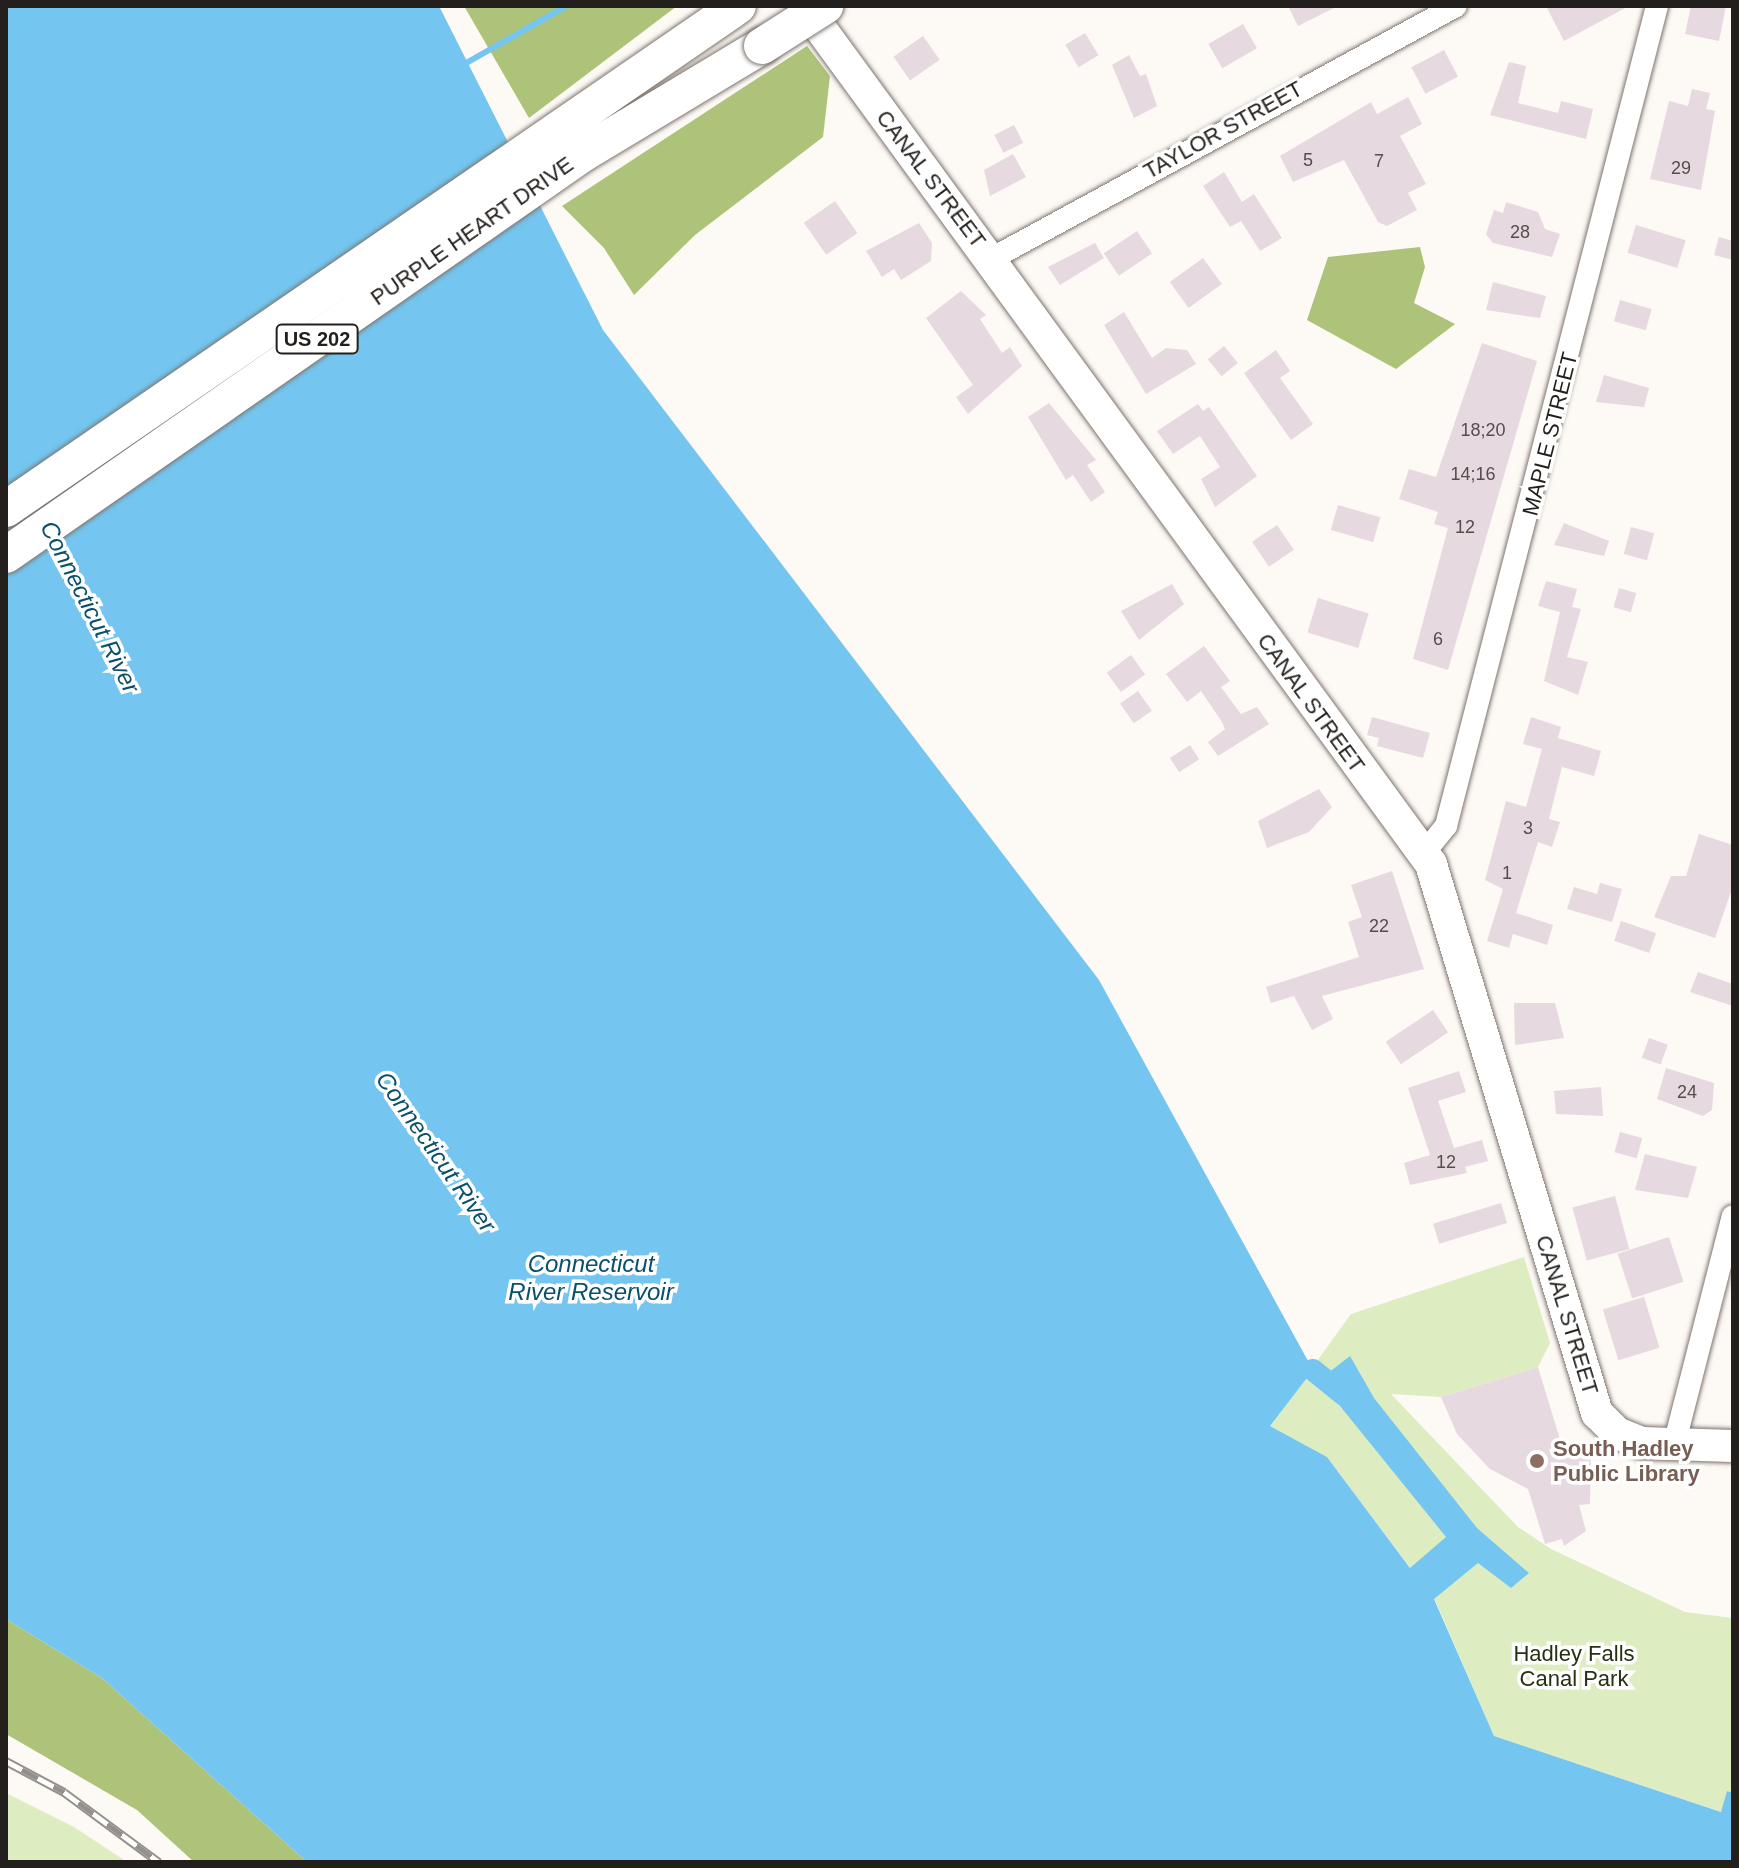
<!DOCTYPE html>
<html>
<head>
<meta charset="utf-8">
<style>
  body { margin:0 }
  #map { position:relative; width:1739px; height:1868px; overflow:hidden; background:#fdf9f5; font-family:Arial,sans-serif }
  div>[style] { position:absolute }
  .green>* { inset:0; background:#deedc1 }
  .forest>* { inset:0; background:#adc37a }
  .water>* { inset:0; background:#74c6f0 }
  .stream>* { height:6px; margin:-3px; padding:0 3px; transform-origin:3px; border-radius:3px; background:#74c6f0 }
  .canal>* { height:22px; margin:-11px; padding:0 11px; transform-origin:11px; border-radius:11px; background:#74c6f0 }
  .building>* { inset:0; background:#e7d9e0; transform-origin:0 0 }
  .roads { filter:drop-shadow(0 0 2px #7e746d) drop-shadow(0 0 2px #7e746d) }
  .street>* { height:22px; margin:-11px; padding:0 11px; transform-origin:11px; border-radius:11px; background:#fff }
  .secondary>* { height:32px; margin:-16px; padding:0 16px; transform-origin:16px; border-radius:16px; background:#fff }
  .primary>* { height:36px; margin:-18px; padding:0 18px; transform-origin:18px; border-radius:18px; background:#fff }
  .rail>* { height:9px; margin-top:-4.5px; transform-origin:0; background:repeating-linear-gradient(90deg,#fff 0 18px,#94908d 0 36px); box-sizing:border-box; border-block:2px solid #94908d }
  .bridges { filter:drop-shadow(0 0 2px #7e746d) drop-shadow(0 0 2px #7e746d) }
  .primary-bridge>* { height:36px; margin:-18px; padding:0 18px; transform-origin:18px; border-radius:18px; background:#fff }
  .dots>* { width:22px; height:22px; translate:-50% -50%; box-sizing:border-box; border:4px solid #fff; border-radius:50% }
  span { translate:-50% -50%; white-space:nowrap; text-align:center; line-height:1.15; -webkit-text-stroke:7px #fff; paint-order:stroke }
  .number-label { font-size:18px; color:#544e4d }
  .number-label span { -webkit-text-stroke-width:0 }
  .shield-label span { padding:2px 6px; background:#fff; border:2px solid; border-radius:6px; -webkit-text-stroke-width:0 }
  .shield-label { font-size:20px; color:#231f1c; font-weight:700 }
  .street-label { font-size:22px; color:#231f1c }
  .education-label { font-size:22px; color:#785e54; font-weight:700 }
  .left { translate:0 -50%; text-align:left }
  .park-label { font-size:22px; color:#273011 }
  .water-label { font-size:24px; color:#0a506c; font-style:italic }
  .frame { position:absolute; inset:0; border:8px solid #231f1c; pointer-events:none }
</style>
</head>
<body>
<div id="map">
  <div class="green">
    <div style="clip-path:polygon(1524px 1257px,1550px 1343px,1538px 1367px,1441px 1397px,1391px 1394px,1518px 1527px,1551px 1549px,1685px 1612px,1733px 1618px,1733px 1793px,1727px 1791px,1722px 1812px,1494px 1736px,1436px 1602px,1327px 1457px,1270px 1426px,1351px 1314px)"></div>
    <div style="clip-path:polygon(6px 1793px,74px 1827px,127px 1862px,6px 1862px)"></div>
  </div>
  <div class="forest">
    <div style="clip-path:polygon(464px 6px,677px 6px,529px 118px)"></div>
    <div style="clip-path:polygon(807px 46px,830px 76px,823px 137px,695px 235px,634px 295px,604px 248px,562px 206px)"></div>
    <div style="clip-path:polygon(1420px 247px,1425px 267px,1414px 303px,1455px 324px,1396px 369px,1307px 320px,1328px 257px)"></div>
    <div style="clip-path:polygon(6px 1619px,102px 1678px,307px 1862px,194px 1862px,137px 1810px,6px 1734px)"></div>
  </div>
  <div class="water">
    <div style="clip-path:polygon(6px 6px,439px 6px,603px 330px,1099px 980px,1313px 1370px,1270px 1426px,1327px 1457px,1410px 1568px,1446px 1537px,1319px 1380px,1350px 1356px,1374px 1398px,1477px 1528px,1529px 1573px,1511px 1588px,1478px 1563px,1434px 1599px,1494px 1736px,1721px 1812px,1727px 1791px,1733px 1793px,1733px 1862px,307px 1862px,102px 1678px,6px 1619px)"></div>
  </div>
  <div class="stream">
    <div style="left:461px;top:66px;width:121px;rotate:-29.7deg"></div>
  </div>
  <div class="canal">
    <div style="left:1313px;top:1370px;width:40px;rotate:39deg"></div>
  </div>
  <div class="building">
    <div style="clip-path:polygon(1288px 6px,1338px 6px,1298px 26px)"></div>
    <div style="clip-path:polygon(1546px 6px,1629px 6px,1564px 41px)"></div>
    <div style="clip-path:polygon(1691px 6px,1726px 6px,1719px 41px,1685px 34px)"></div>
    <div style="left:1243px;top:24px;width:28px;height:40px;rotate:60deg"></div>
    <div style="left:1085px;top:33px;width:26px;height:23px;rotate:59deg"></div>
    <div style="left:923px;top:36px;width:29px;height:36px;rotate:55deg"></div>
    <div style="left:1444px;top:50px;width:30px;height:37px;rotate:62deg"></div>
    <div style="clip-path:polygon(1129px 55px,1140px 76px,1146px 74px,1157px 106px,1134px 118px,1112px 65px)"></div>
    <div style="clip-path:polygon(1509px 62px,1526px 66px,1518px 103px,1558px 113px,1561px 101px,1593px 109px,1586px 139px,1490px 115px)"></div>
    <div style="clip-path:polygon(1692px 89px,1710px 93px,1706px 109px,1715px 111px,1701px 190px,1650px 179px,1669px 101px,1688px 106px)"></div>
    <div style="clip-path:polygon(1408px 97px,1422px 124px,1400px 136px,1426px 184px,1408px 193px,1417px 210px,1387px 226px,1378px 222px,1344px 160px,1293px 182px,1280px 156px,1371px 102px,1377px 114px)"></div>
    <div style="left:1014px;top:125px;width:20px;height:22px;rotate:63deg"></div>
    <div style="clip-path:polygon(1013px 154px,1026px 177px,990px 196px,984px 170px)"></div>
    <div style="clip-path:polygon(1224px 172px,1242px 202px,1254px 194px,1282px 238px,1260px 251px,1241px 221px,1230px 227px,1203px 186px)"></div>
    <div style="left:835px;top:201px;width:39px;height:38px;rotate:55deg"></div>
    <div style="clip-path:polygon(1506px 202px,1538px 212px,1545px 229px,1560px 234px,1552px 257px,1493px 243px,1486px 234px,1494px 210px,1503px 213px)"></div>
    <div style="clip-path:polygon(919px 223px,932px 243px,931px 261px,901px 280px,894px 269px,882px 277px,866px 251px)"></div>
    <div style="left:1636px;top:225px;width:52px;height:29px;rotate:17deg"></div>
    <div style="left:1137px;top:231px;width:27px;height:40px;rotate:56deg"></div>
    <div style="clip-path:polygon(1719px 237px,1733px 241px,1733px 260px,1714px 255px)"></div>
    <div style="clip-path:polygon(1095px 243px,1104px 258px,1060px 285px,1048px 267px)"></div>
    <div style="left:1203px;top:258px;width:32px;height:41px;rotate:54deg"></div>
    <div style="clip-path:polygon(1493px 282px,1546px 296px,1540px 318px,1486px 310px)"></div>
    <div style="clip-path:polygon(961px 291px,986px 315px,980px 319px,1002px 353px,1010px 347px,1022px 366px,968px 414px,956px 397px,973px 385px,926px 318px)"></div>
    <div style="left:1620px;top:300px;width:33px;height:22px;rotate:16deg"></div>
    <div style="clip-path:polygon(1124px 312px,1152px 358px,1166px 348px,1187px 350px,1196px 364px,1146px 394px,1104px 325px)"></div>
    <div style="clip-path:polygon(1482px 343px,1537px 361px,1448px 670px,1413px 659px,1448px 528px,1434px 524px,1438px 512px,1399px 499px,1409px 469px,1436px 477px)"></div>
    <div style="left:1224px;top:346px;width:22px;height:21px;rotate:51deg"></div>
    <div style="clip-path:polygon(1276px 350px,1290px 371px,1280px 378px,1313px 424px,1291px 440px,1244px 373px)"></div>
    <div style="clip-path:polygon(1604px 375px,1649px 388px,1644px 407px,1596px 402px)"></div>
    <div style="clip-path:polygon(1049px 403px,1096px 460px,1087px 465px,1105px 492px,1091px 502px,1073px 475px,1066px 480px,1028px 417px)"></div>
    <div style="clip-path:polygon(1198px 404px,1203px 411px,1209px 407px,1257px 476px,1215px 507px,1201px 479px,1220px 467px,1200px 436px,1173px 454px,1157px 431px)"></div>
    <div style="left:1338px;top:505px;width:44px;height:26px;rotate:16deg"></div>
    <div style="clip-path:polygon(1564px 523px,1609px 541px,1604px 556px,1554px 545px)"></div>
    <div style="left:1277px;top:525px;width:30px;height:30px;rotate:56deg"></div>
    <div style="left:1631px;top:527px;width:24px;height:28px;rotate:15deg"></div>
    <div style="clip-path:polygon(1546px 581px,1577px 589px,1572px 607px,1581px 609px,1567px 657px,1588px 662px,1578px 695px,1544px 681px,1560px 612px,1538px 606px)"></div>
    <div style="clip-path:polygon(1172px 584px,1184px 604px,1139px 640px,1121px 611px)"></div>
    <div style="left:1619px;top:588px;width:18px;height:20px;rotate:16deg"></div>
    <div style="left:1318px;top:598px;width:53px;height:36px;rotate:17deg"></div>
    <div style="clip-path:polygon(1204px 646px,1230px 681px,1221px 687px,1241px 714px,1257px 707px,1269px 724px,1218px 756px,1208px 742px,1225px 729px,1222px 722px,1201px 691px,1187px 702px,1166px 674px)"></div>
    <div style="left:1131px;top:655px;width:24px;height:30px;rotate:54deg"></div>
    <div style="left:1138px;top:691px;width:24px;height:22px;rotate:55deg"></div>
    <div style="clip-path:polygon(1372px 717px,1430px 733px,1423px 758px,1377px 746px,1379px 738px,1367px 735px)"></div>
    <div style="clip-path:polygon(1531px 717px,1561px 727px,1558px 738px,1601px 751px,1594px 776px,1562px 767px,1549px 819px,1560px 822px,1552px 847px,1538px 842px,1516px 913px,1553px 925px,1547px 945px,1513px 934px,1509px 948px,1487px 941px,1503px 889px,1485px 880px,1506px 801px,1526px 807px,1542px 749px,1523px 744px)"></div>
    <div style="left:1190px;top:745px;width:17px;height:24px;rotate:57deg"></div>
    <div style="clip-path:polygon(1319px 789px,1332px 807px,1309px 832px,1267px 848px,1258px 821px)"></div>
    <div style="clip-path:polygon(1699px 834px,1733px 845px,1733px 886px,1715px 938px,1654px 917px,1671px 876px,1686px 876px)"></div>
    <div style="clip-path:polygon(1392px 871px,1424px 969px,1322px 996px,1333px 1019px,1312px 1030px,1294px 996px,1271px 1003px,1266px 987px,1359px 957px,1348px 922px,1362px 917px,1351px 885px)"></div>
    <div style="clip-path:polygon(1600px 883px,1622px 889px,1612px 922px,1567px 909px,1574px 887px,1597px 894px)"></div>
    <div style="left:1621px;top:921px;width:37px;height:21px;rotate:19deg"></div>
    <div style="clip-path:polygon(1698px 972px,1733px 984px,1733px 1006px,1690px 992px)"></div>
    <div style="clip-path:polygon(1514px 1003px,1555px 1003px,1564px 1038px,1515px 1045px)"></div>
    <div style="left:1433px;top:1010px;width:27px;height:57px;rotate:56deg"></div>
    <div style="left:1649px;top:1038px;width:20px;height:21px;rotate:20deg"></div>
    <div style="clip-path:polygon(1666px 1068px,1714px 1083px,1712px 1110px,1703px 1116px,1657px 1099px)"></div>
    <div style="clip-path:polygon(1459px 1071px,1466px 1092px,1438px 1101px,1454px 1148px,1482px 1140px,1488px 1161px,1465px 1167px,1467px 1173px,1410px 1185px,1404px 1163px,1430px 1155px,1408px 1088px)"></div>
    <div style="clip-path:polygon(1601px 1087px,1603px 1116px,1556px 1114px,1554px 1091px)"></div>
    <div style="left:1620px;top:1132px;width:23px;height:21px;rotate:15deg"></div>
    <div style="clip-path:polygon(1645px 1154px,1697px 1167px,1688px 1198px,1635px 1190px)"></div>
    <div style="left:1615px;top:1196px;width:55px;height:44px;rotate:75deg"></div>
    <div style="left:1501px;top:1203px;width:21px;height:71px;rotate:73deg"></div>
    <div style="left:1669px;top:1237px;width:47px;height:54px;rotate:72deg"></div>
    <div style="left:1644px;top:1297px;width:53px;height:43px;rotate:73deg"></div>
    <div style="clip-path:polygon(1538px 1367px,1562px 1446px,1591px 1450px,1590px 1504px,1579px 1505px,1586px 1531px,1564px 1546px,1562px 1539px,1545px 1544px,1528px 1489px,1490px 1469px,1457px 1434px,1441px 1397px)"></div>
  </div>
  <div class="roads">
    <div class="street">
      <div style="left:991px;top:259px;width:529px;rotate:-28.55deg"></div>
      <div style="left:1424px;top:853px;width:35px;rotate:-51deg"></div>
      <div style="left:1446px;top:826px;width:847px;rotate:-75.57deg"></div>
      <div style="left:1674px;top:1445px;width:236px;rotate:-75.6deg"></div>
    </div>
    <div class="secondary">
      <div style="left:804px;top:6px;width:1063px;rotate:53.84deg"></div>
      <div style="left:1431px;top:864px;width:574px;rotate:73.18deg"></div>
      <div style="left:1597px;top:1413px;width:28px;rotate:45deg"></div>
      <div style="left:1617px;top:1433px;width:27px;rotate:22deg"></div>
      <div style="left:1642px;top:1443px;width:91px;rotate:1.9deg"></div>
    </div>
    <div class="primary">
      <div style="left:6px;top:509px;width:888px;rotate:-34.5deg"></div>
      <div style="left:6px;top:555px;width:704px;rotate:-34.82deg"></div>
      <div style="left:584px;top:153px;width:208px;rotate:-31deg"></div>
    </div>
  </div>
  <div class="rail">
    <div style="left:6px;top:1761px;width:66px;rotate:28.1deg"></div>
    <div style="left:64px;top:1792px;width:118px;rotate:36.4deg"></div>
  </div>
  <div class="bridges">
    <div class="primary-bridge">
      <div style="left:762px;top:46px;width:75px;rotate:-32.4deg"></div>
    </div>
  </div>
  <div class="dots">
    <div style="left:1537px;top:1461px;background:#8d6e63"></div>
  </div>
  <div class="number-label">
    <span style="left:1308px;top:160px">5</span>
    <span style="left:1379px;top:161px">7</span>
    <span style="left:1681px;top:168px">29</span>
    <span style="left:1520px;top:232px">28</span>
    <span style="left:1483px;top:430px">18;20</span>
    <span style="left:1473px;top:474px">14;16</span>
    <span style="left:1465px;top:527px">12</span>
    <span style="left:1438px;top:639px">6</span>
    <span style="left:1528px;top:828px">3</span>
    <span style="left:1507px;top:873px">1</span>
    <span style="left:1379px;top:926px">22</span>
    <span style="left:1687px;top:1092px">24</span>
    <span style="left:1446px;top:1162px">12</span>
  </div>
  <div class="shield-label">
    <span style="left:317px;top:339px">US 202</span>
  </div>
  <div class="street-label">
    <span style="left:1223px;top:130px;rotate:-29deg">TAYLOR STREET</span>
    <span style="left:931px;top:179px;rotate:53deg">CANAL STREET</span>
    <span style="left:472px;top:231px;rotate:-35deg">PURPLE HEART DRIVE</span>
    <span style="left:1550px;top:434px;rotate:-76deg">MAPLE STREET</span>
    <span style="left:1311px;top:703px;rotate:54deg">CANAL STREET</span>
    <span style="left:1567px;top:1315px;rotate:73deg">CANAL STREET</span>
  </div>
  <div class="education-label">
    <span class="left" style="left:1553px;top:1461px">South Hadley<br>Public Library</span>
  </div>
  <div class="park-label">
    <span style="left:1574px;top:1666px">Hadley Falls<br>Canal Park</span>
  </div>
  <div class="water-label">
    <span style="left:90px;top:607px;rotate:63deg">Connecticut River</span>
    <span style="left:436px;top:1152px;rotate:55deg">Connecticut River</span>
    <span style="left:591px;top:1278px">Connecticut<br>River Reservoir</span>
  </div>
  <div class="frame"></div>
</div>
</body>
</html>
